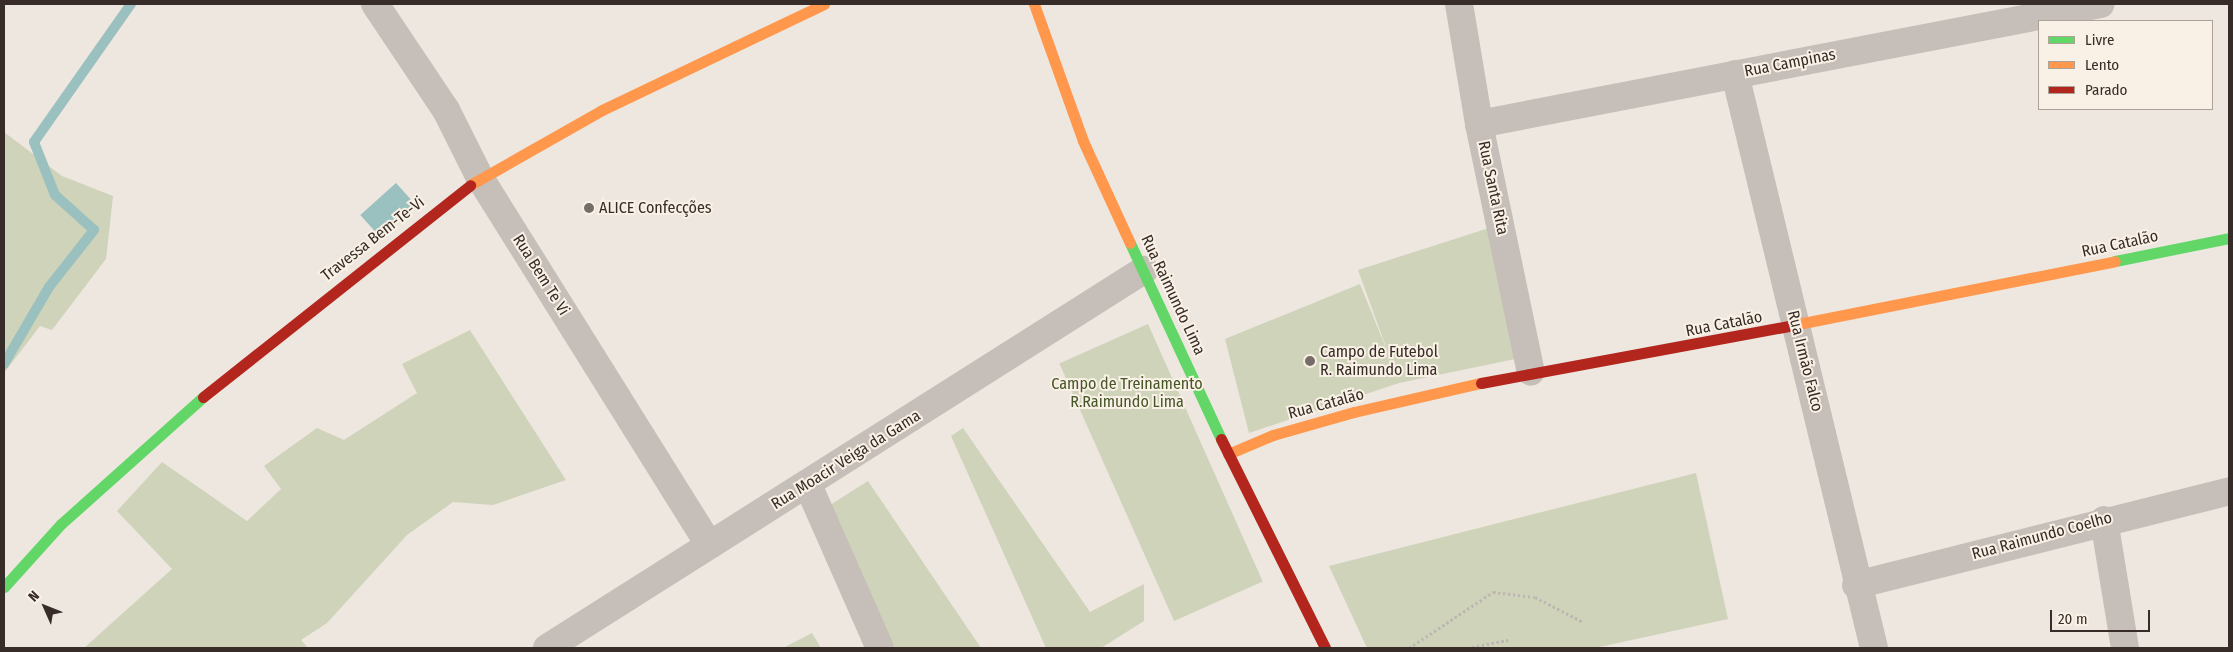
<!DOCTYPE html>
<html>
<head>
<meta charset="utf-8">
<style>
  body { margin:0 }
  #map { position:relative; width:2233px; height:652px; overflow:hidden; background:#ede7e0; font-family:"Fira Sans Condensed",sans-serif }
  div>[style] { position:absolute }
  .green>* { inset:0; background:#ced3b9; transform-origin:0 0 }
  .water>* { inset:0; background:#9ac0bf; transform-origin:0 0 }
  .stream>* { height:10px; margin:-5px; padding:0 5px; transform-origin:5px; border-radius:5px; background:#9ac0bf }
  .path>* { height:3px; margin-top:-1.5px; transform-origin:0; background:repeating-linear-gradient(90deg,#beb7b1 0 2.5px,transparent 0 5px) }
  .street>* { height:28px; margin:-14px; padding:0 14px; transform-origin:14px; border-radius:14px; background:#c6beb8 }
  .fast>* { height:11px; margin:-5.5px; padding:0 5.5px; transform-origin:5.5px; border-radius:5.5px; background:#63d668 }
  .slow>* { height:11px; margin:-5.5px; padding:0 5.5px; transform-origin:5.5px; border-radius:5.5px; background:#ff974d }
  .jam>* { height:11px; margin:-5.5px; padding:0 5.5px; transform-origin:5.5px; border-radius:5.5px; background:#b3261e }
  .dots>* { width:14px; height:14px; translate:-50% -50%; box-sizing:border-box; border:2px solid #faf1e6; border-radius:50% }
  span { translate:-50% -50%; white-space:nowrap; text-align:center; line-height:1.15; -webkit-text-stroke:4px #faf1e6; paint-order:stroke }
  .street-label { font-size:16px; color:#372c27 }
  .poi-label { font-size:16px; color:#372c27 }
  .left { translate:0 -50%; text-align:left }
  .park-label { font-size:16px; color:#465629 }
  .frame { position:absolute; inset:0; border:5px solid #372c27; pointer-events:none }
  .legend { position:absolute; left:2038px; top:20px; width:175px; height:90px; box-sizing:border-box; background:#faf1e6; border:1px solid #aca29a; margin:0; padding:6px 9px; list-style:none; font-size:15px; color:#372c27 }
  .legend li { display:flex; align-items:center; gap:10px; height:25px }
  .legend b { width:25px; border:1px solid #aca29a }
  .north { position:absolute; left:20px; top:582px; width:50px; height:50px; -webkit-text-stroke:4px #faf1e6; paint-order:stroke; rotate:314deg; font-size:14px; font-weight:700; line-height:20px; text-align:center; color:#372c27 }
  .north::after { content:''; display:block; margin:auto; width:18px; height:22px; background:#372c27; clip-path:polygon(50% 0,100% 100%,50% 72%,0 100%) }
  .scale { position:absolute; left:2050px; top:610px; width:100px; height:22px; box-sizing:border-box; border:2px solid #372c27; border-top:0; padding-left:6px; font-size:15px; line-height:18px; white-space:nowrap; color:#372c27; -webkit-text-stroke:4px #faf1e6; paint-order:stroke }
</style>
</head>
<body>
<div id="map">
  <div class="green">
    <div style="clip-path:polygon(4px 132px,62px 176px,113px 196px,106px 259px,52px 330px,40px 326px,4px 373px)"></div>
    <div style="clip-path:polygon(1489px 228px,1520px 358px,1399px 383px,1249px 433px,1225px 339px,1360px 284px,1390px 358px,1358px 270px)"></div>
    <div style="left:1148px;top:324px;width:282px;height:97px;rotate:66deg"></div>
    <div style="clip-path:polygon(470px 330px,566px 480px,493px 505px,453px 502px,407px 535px,327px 623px,301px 640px,308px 648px,84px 648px,172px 569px,117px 511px,162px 462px,247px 521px,281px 489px,264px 466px,317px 428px,344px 440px,417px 393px,402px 364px)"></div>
    <div style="clip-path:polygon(963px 428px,1090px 612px,1144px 584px,1144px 621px,1101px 648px,1046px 648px,951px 436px)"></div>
    <div style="clip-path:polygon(1696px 473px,1728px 619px,1595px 648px,1367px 648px,1329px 566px)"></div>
    <div style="clip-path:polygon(868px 481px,981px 648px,888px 648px,830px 505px)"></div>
    <div style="clip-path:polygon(812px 633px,821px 648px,783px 648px)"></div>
  </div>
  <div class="water">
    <div style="left:396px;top:183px;width:27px;height:48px;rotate:48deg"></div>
  </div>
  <div class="stream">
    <div style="left:4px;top:364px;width:89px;rotate:-59.7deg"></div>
    <div style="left:49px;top:287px;width:73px;rotate:-51.7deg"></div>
    <div style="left:94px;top:230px;width:52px;rotate:-138.1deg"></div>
    <div style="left:55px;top:195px;width:57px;rotate:-111.6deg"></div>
    <div style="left:34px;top:142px;width:169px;rotate:-54.9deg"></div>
  </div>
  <div class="path">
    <div style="left:1377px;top:648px;width:39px"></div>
    <div style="left:1409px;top:648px;width:101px;rotate:-33.7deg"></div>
    <div style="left:1493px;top:592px;width:42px;rotate:6.8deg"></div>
    <div style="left:1535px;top:597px;width:54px;rotate:27.5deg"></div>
    <div style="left:1467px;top:648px;width:42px;rotate:-11deg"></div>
  </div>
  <div class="street">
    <div style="left:375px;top:4px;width:128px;rotate:56.2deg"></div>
    <div style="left:446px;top:110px;width:76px;rotate:63.4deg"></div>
    <div style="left:480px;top:178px;width:433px;rotate:58deg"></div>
    <div style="left:1459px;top:4px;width:122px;rotate:80.5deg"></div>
    <div style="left:1479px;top:124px;width:253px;rotate:78.2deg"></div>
    <div style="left:1735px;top:74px;width:591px;rotate:76.39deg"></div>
    <div style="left:1479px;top:124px;width:633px;rotate:-10.92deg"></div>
    <div style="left:808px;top:485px;width:178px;rotate:66.2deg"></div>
    <div style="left:2104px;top:520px;width:130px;rotate:80.7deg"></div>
    <div style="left:1856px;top:585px;width:385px;rotate:-14.1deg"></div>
    <div style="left:547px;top:648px;width:707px;rotate:-32.34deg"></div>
  </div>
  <div class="fast">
    <div style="left:1130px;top:243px;width:216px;rotate:65.1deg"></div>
    <div style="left:2115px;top:261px;width:116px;rotate:-11.4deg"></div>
    <div style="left:4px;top:587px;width:85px;rotate:-47.9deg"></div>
    <div style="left:61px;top:524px;width:191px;rotate:-41.8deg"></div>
  </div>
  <div class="slow">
    <div style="left:1034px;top:4px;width:145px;rotate:70.3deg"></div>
    <div style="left:1083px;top:141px;width:112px;rotate:65.3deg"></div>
    <div style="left:470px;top:185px;width:152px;rotate:-29.6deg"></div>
    <div style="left:602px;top:110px;width:246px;rotate:-25.5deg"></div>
    <div style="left:1793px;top:325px;width:328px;rotate:-11.2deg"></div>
    <div style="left:1228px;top:454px;width:49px;rotate:-22.9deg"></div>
    <div style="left:1273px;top:435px;width:84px;rotate:-15.9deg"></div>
    <div style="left:1354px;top:412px;width:130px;rotate:-12.9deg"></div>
  </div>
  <div class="jam">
    <div style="left:1481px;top:383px;width:317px;rotate:-10.5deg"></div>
    <div style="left:203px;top:397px;width:341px;rotate:-38.4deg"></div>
    <div style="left:1221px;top:439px;width:233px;rotate:63.5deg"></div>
  </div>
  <div class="dots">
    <div style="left:589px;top:208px;background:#776d68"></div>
    <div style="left:1310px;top:361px;background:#776d68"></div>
  </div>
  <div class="street-label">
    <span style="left:1790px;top:63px;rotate:-11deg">Rua Campinas</span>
    <span style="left:1493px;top:188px;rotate:78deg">Rua Santa Rita</span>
    <span style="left:373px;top:239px;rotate:-38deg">Travessa Bem-Te-Vi</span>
    <span style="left:2120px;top:244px;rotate:-12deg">Rua Catalão</span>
    <span style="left:541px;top:275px;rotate:58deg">Rua Bem Te Vi</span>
    <span style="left:1173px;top:295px;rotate:65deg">Rua Raimundo Lima</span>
    <span style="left:1724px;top:324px;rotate:-11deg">Rua Catalão</span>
    <span style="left:1805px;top:361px;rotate:76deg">Rua Irmão Falco</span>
    <span style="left:1326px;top:404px;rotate:-15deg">Rua Catalão</span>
    <span style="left:846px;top:460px;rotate:-32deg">Rua Moacir Veiga da Gama</span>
    <span style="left:2042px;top:536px;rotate:-15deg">Rua Raimundo Coelho</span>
  </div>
  <div class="poi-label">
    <span class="left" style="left:599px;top:208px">ALICE Confecções</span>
    <span class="left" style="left:1320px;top:361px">Campo de Futebol<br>R. Raimundo Lima</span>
  </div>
  <div class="park-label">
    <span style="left:1127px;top:393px">Campo de Treinamento<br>R.Raimundo Lima</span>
  </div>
  <div class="frame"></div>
  <ul class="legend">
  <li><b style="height:6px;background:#63d668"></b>Livre</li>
  <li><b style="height:6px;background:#ff974d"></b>Lento</li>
  <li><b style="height:6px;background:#b3261e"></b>Parado</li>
  </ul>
  <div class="north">N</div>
  <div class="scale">20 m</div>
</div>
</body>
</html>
